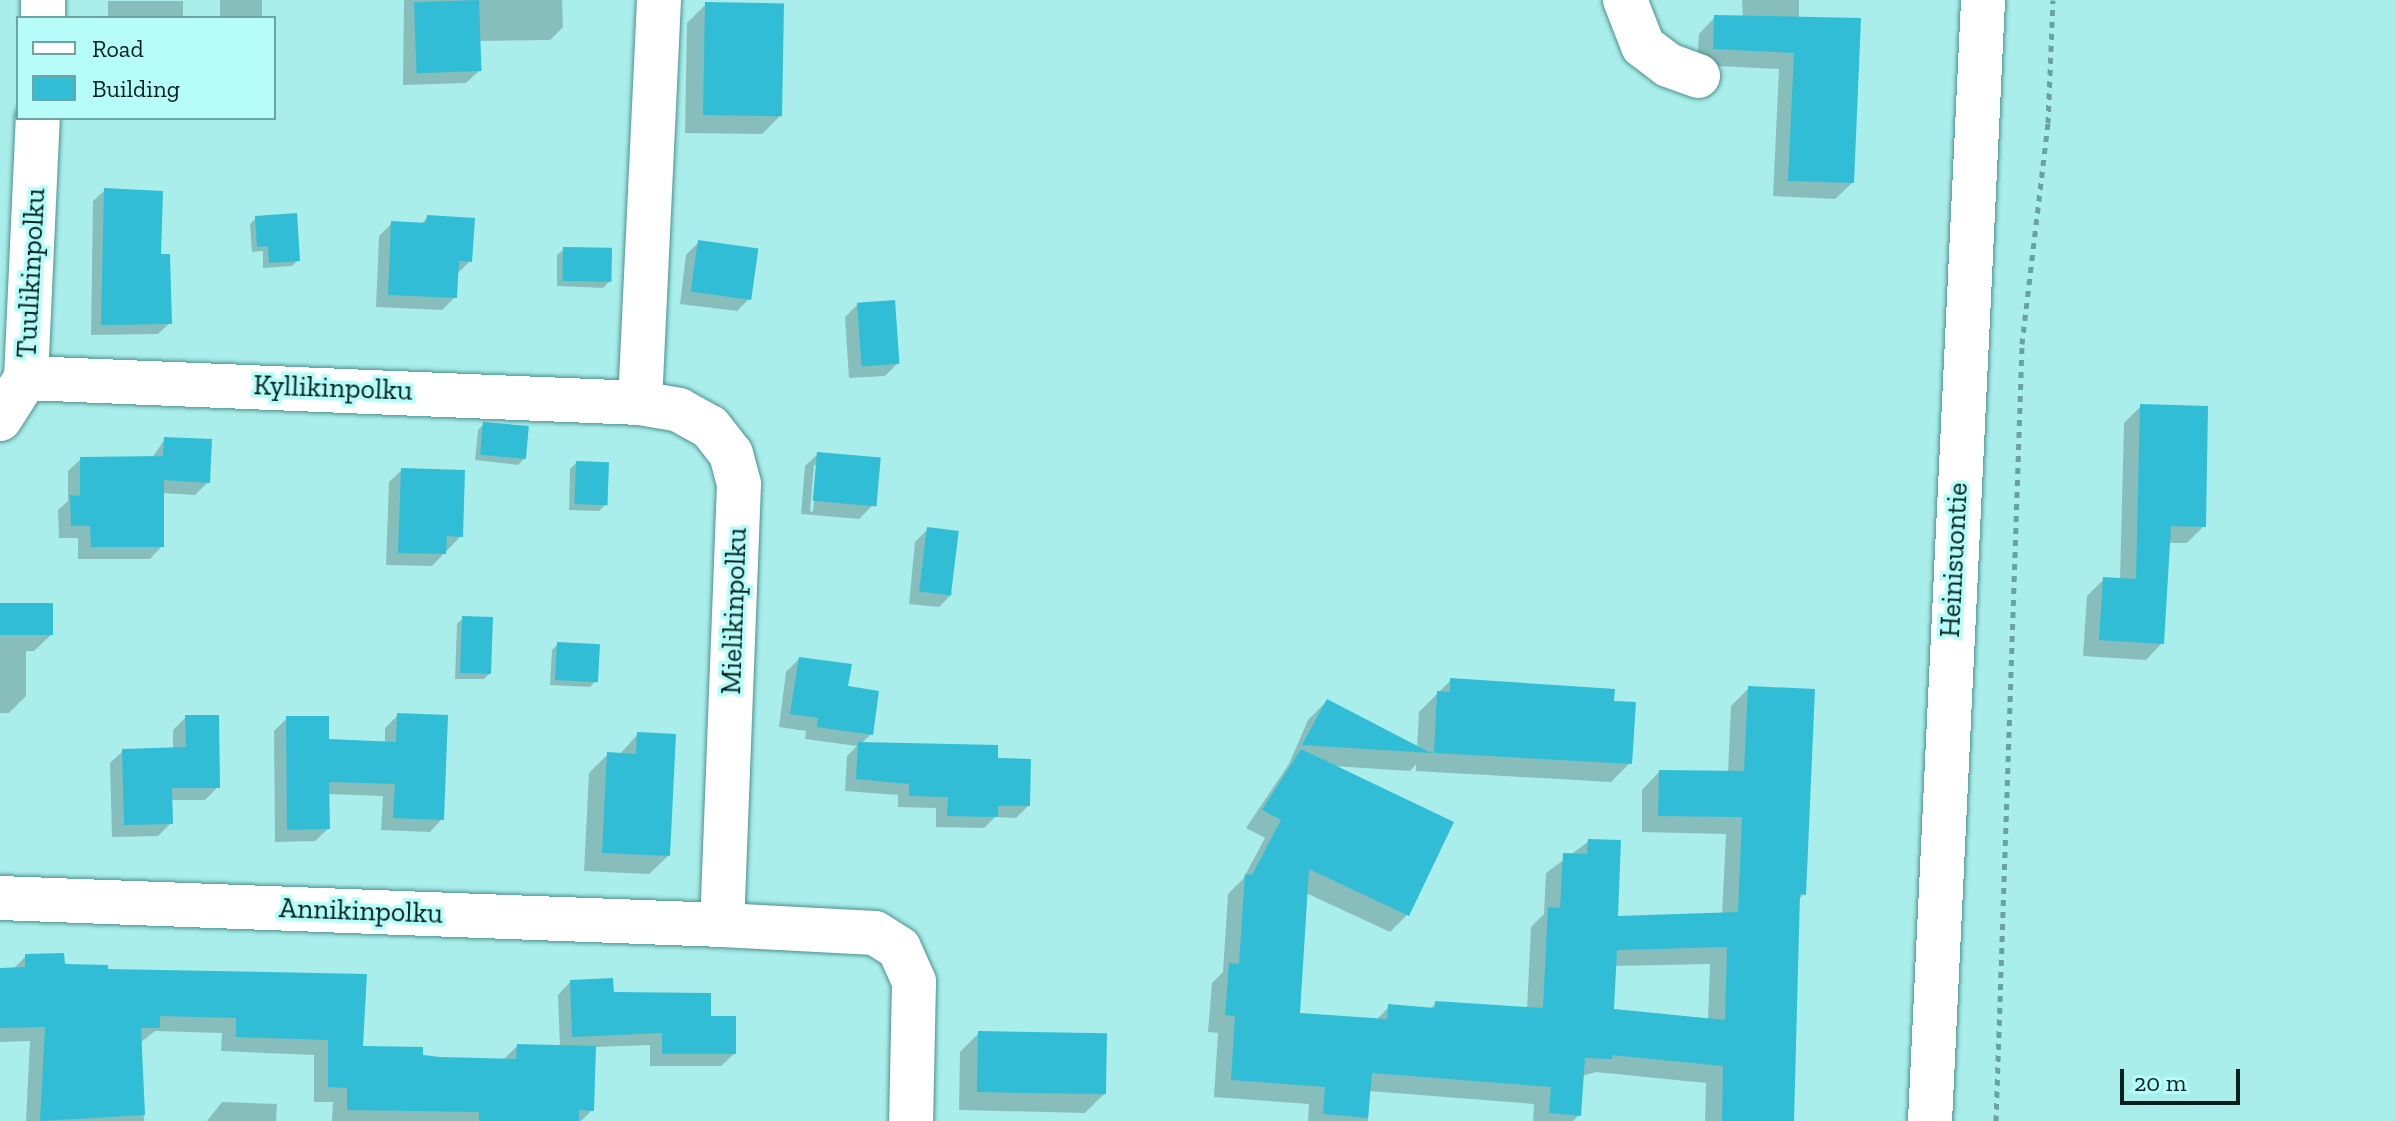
<!DOCTYPE html>
<html>
<head>
<meta charset="utf-8">
<style>
  body { margin:0 }
  #map { position:relative; width:2396px; height:1121px; overflow:hidden; background:#a9eeeb; font-family:"Zilla Slab",serif }
  div>[style] { position:absolute }
  .shadow>* { inset:0; background:#0003; transform-origin:0 0 }
  .building>* { inset:0; background:#31bdd5; transform-origin:0 0 }
  .path>* { height:5px; margin-top:-2.5px; transform-origin:0; background:repeating-linear-gradient(90deg,#6ba29f 0 6px,transparent 0 12px) }
  .roads { filter:drop-shadow(0 0 2px #4d918e) drop-shadow(0 0 2px #4d918e) }
  .minor>* { height:44px; margin:-22px; padding:0 22px; transform-origin:22px; border-radius:22px; background:#fff }
  span { translate:-50% -50%; white-space:nowrap; text-align:center; line-height:1.15; -webkit-text-stroke:7px #b6fcf8; paint-order:stroke }
  .street-label { font-size:28px; color:#021f1e }
  .legend { position:absolute; left:16px; top:16px; width:260px; height:104px; box-sizing:border-box; background:#b6fcf8; border:2px solid #6ea4a1; margin:0; padding:10px 14px; list-style:none; font-size:24px; color:#021f1e }
  .legend li { display:flex; align-items:center; gap:16px; height:40px }
  .legend b { width:40px; border:2px solid #6ea4a1 }
  .scale { position:absolute; left:2120px; top:1069px; width:120px; height:36px; box-sizing:border-box; border:4px solid #021f1e; border-top:0; padding-left:10px; font-size:24px; line-height:28px; white-space:nowrap; color:#021f1e; -webkit-text-stroke:6px #b6fcf8; paint-order:stroke }
</style>
</head>
<body>
<div id="map">
  <div class="shadow">
    <div style="left:220px;top:0;width:42px;height:18px"></div>
    <div style="clip-path:polygon(404px 0,562px 0,563px 27px,550px 40px,478px 41px,479px 71px,466px 83px,403px 85px)"></div>
    <div style="clip-path:polygon(1742px 0,1799px 0,1799px 18px,1852px 183px,1835px 199px,1773px 196px,1779px 69px,1697px 65px,1699px 34px,1715px 17px,1743px 19px)"></div>
    <div style="left:108px;top:1px;width:75px;height:21px"></div>
    <div style="clip-path:polygon(706px 4px,781px 115px,762px 134px,685px 133px,687px 23px)"></div>
    <div style="clip-path:polygon(105px 190px,159px 256px,170px 323px,158px 334px,91px 335px,93px 201px)"></div>
    <div style="clip-path:polygon(428px 217px,470px 261px,457px 274px,455px 297px,442px 310px,376px 307px,379px 236px,392px 223px,420px 225px)"></div>
    <div style="clip-path:polygon(256px 218px,298px 260px,292px 266px,263px 268px,263px 251px,252px 252px,250px 224px)"></div>
    <div style="clip-path:polygon(699px 242px,750px 298px,737px 311px,680px 304px,686px 255px)"></div>
    <div style="clip-path:polygon(564px 249px,609px 282px,603px 288px,557px 286px,557px 255px)"></div>
    <div style="clip-path:polygon(858px 304px,898px 363px,885px 376px,849px 378px,845px 317px)"></div>
    <div style="clip-path:polygon(2141px 406px,2204px 526px,2187px 543px,2168px 543px,2162px 643px,2146px 660px,2083px 656px,2087px 596px,2104px 579px,2120px 580px,2124px 423px)"></div>
    <div style="clip-path:polygon(484px 424px,524px 459px,518px 465px,475px 460px,478px 430px)"></div>
    <div style="clip-path:polygon(165px 439px,208px 482px,195px 495px,162px 493px,162px 546px,150px 559px,78px 559px,78px 538px,59px 538px,58px 510px,68px 501px,68px 471px,81px 459px,152px 458px)"></div>
    <div style="clip-path:polygon(evenodd,818px 454px,872px 506px,859px 519px,801px 514px,805px 466px,818px 454px,814px 465px,818px 465px,813px 512px,810px 511px,814px 465px)"></div>
    <div style="clip-path:polygon(576px 463px,605px 505px,599px 511px,569px 510px,570px 469px)"></div>
    <div style="clip-path:polygon(402px 470px,461px 536px,432px 566px,386px 565px,389px 482px)"></div>
    <div style="clip-path:polygon(928px 529px,952px 594px,939px 607px,909px 604px,915px 542px)"></div>
    <div style="clip-path:polygon(0 607px,51px 635px,34px 651px,26px 651px,26px 696px,9px 713px,0 713px)"></div>
    <div style="clip-path:polygon(463px 618px,490px 673px,484px 679px,455px 679px,457px 624px)"></div>
    <div style="clip-path:polygon(558px 644px,596px 681px,590px 687px,550px 685px,552px 650px)"></div>
    <div style="clip-path:polygon(799px 659px,846px 688px,871px 734px,861px 744px,996px 760px,1028px 806px,1016px 818px,995px 817px,984px 828px,936px 827px,936px 808px,898px 807px,898px 795px,845px 791px,847px 756px,857px 746px,805px 739px,806px 731px,779px 727px,786px 672px)"></div>
    <div style="clip-path:polygon(evenodd,1451px 680px,1612px 703px,1630px 763px,1611px 782px,1416px 771px,1416px 764px,1410px 771px,1333px 766px,1407px 915px,1390px 932px,1306px 893px,1297px 1014px,1375px 1021px,1389px 1007px,1430px 1009px,1436px 1003px,1527px 1009px,1531px 927px,1544px 914px,1546px 873px,1589px 841px,1616px 918px,1722px 915px,1726px 834px,1642px 832px,1642px 790px,1659px 772px,1728px 773px,1731px 706px,1749px 688px,1804px 894px,1798px 900px,1792px 1121px,1705px 1121px,1706px 1083px,1596px 1072px,1582px 1076px,1579px 1115px,1573px 1121px,1533px 1121px,1534px 1104px,1369px 1091px,1368px 1121px,1308px 1121px,1309px 1104px,1214px 1097px,1218px 1033px,1208px 1032px,1212px 983px,1223px 972px,1228px 894px,1243px 879px,1265px 838px,1246px 828px,1289px 764px,1308px 720px,1327px 701px,1417px 748px,1419px 712px,1451px 680px,1710px 964px,1708px 1020px,1612px 1011px,1614px 966px,1710px 964px)"></div>
    <div style="clip-path:polygon(398px 715px,442px 819px,430px 832px,381px 830px,383px 796px,327px 794px,328px 829px,315px 841px,275px 842px,274px 731px,287px 718px,327px 741px,385px 744px,385px 728px)"></div>
    <div style="clip-path:polygon(186px 717px,218px 787px,205px 800px,170px 800px,171px 823px,158px 836px,112px 837px,110px 763px,123px 751px,173px 749px,173px 730px)"></div>
    <div style="clip-path:polygon(638px 734px,668px 856px,649px 874px,584px 871px,589px 773px,608px 754px,619px 755px)"></div>
    <div style="clip-path:polygon(26px 956px,106px 971px,360px 1048px,421px 1057px,502px 1061px,517px 1046px,560px 1047px,558px 995px,570px 982px,709px 1018px,734px 1054px,721px 1066px,650px 1066px,650px 1045px,594px 1047px,592px 1110px,581px 1121px,332px 1121px,333px 1102px,314px 1102px,314px 1055px,221px 1051px,222px 1033px,155px 1031px,140px 1043px,144px 1121px,26px 1121px,30px 1041px,0 1042px,0 970px,12px 970px)"></div>
    <div style="clip-path:polygon(979px 1033px,1104px 1094px,1085px 1113px,959px 1110px,960px 1052px)"></div>
    <div style="clip-path:polygon(222px 1102px,277px 1104px,276px 1121px,207px 1121px)"></div>
  </div>
  <div class="building">
    <div style="left:479px;top:0;width:71px;height:65px;rotate:88deg"></div>
    <div style="left:705px;top:2px;width:79px;height:113px;rotate:1deg"></div>
    <div style="clip-path:polygon(1714px 15px,1861px 18px,1854px 183px,1788px 181px,1794px 53px,1713px 49px)"></div>
    <div style="clip-path:polygon(104px 188px,163px 191px,161px 254px,170px 254px,172px 324px,101px 325px)"></div>
    <div style="clip-path:polygon(297px 213px,300px 261px,269px 263px,268px 246px,257px 247px,255px 216px)"></div>
    <div style="clip-path:polygon(427px 215px,475px 218px,472px 262px,459px 261px,457px 298px,388px 295px,391px 221px,426px 223px)"></div>
    <div style="left:698px;top:240px;width:61px;height:52px;rotate:8deg"></div>
    <div style="left:563px;top:247px;width:49px;height:34px;rotate:1deg"></div>
    <div style="left:895px;top:300px;width:64px;height:38px;rotate:86deg"></div>
    <div style="clip-path:polygon(2140px 404px,2208px 406px,2206px 527px,2171px 526px,2164px 644px,2099px 640px,2103px 577px,2136px 579px)"></div>
    <div style="left:483px;top:422px;width:46px;height:33px;rotate:5deg"></div>
    <div style="clip-path:polygon(164px 437px,212px 439px,210px 483px,164px 480px,164px 547px,91px 547px,90px 526px,71px 526px,70px 495px,80px 496px,80px 457px,163px 456px)"></div>
    <div style="left:817px;top:452px;width:64px;height:49px;rotate:5deg"></div>
    <div style="left:576px;top:461px;width:33px;height:43px;rotate:2deg"></div>
    <div style="clip-path:polygon(401px 468px,465px 470px,463px 537px,447px 536px,446px 554px,398px 553px)"></div>
    <div style="left:927px;top:527px;width:32px;height:65px;rotate:7deg"></div>
    <div style="left:0;top:603px;width:53px;height:32px"></div>
    <div style="left:462px;top:616px;width:31px;height:57px;rotate:2deg"></div>
    <div style="left:557px;top:642px;width:43px;height:38px;rotate:3deg"></div>
    <div style="clip-path:polygon(799px 657px,852px 664px,848px 686px,879px 691px,873px 735px,817px 727px,818px 718px,790px 714px)"></div>
    <div style="clip-path:polygon(1450px 678px,1615px 689px,1614px 701px,1636px 702px,1632px 764px,1434px 753px,1437px 691px,1450px 692px)"></div>
    <div style="clip-path:polygon(evenodd,1748px 686px,1815px 689px,1806px 895px,1800px 894px,1794px 1121px,1722px 1121px,1723px 1066px,1612px 1055px,1612px 1059px,1585px 1058px,1581px 1116px,1549px 1113px,1551px 1087px,1372px 1073px,1368px 1118px,1323px 1114px,1325px 1087px,1231px 1080px,1235px 1016px,1225px 1015px,1229px 963px,1239px 964px,1245px 874px,1252px 875px,1281px 820px,1262px 810px,1301px 749px,1454px 822px,1409px 916px,1309px 869px,1300px 1013px,1387px 1019px,1388px 1004px,1435px 1008px,1435px 1001px,1543px 1008px,1548px 907px,1560px 908px,1563px 853px,1587px 854px,1588px 839px,1621px 840px,1618px 916px,1738px 912px,1742px 817px,1658px 816px,1659px 770px,1744px 771px,1748px 686px,1727px 947px,1725px 1020px,1614px 1009px,1617px 950px,1727px 947px)"></div>
    <div style="clip-path:polygon(1327px 699px,1431px 753px,1302px 745px)"></div>
    <div style="clip-path:polygon(397px 713px,448px 715px,444px 820px,393px 818px,395px 784px,329px 782px,330px 829px,287px 830px,286px 716px,329px 716px,329px 739px,396px 742px)"></div>
    <div style="clip-path:polygon(185px 715px,219px 715px,220px 788px,172px 788px,173px 824px,124px 825px,122px 749px,186px 747px)"></div>
    <div style="clip-path:polygon(637px 732px,676px 734px,670px 856px,602px 853px,607px 752px,636px 754px)"></div>
    <div style="clip-path:polygon(858px 742px,998px 745px,998px 758px,1031px 759px,1030px 806px,998px 806px,998px 817px,947px 816px,948px 797px,909px 796px,909px 784px,856px 779px)"></div>
    <div style="clip-path:polygon(64px 953px,65px 964px,108px 965px,108px 969px,367px 974px,363px 1046px,423px 1047px,423px 1055px,440px 1057px,516px 1059px,517px 1044px,596px 1046px,594px 1111px,579px 1110px,579px 1121px,479px 1121px,479px 1112px,347px 1110px,347px 1088px,328px 1087px,328px 1040px,236px 1037px,236px 1018px,160px 1016px,160px 1028px,141px 1028px,145px 1115px,40px 1121px,45px 1027px,0 1028px,0 968px,25px 967px,25px 954px)"></div>
    <div style="clip-path:polygon(613px 978px,614px 992px,711px 993px,711px 1016px,736px 1016px,736px 1054px,662px 1054px,662px 1033px,572px 1037px,570px 980px)"></div>
    <div style="left:978px;top:1031px;width:129px;height:61px;rotate:1deg"></div>
  </div>
  <div class="path">
    <div style="left:1996px;top:1121px;width:777px;rotate:-88.08deg"></div>
    <div style="left:2022px;top:344px;width:223px;rotate:-83.3deg"></div>
    <div style="left:2048px;top:123px;width:123px;rotate:-87.7deg"></div>
  </div>
  <div class="roads">
    <div class="minor">
      <div style="left:659px;top:0;width:403px;rotate:92.7deg"></div>
      <div style="left:640px;top:403px;width:40px;rotate:10deg"></div>
      <div style="left:679px;top:410px;width:35px;rotate:29deg"></div>
      <div style="left:710px;top:427px;width:34px;rotate:52deg"></div>
      <div style="left:731px;top:454px;width:31px;rotate:75deg"></div>
      <div style="left:739px;top:484px;width:441px;rotate:92.2deg"></div>
      <div style="left:722px;top:925px;width:153px;rotate:3deg"></div>
      <div style="left:875px;top:933px;width:28px;rotate:32deg"></div>
      <div style="left:899px;top:948px;width:37px;rotate:66deg"></div>
      <div style="left:914px;top:982px;width:139px;rotate:91.2deg"></div>
      <div style="left:1625px;top:0;width:49px;rotate:68.6deg"></div>
      <div style="left:1643px;top:46px;width:31px;rotate:37deg"></div>
      <div style="left:1668px;top:65px;width:32px;rotate:20deg"></div>
      <div style="left:43px;top:18px;width:18px;rotate:-90deg"></div>
      <div style="left:26px;top:378px;width:615px;rotate:2.33deg"></div>
      <div style="left:0;top:419px;width:49px;rotate:-57.6deg"></div>
      <div style="left:26px;top:378px;width:260px;rotate:-87.4deg"></div>
      <div style="left:0;top:898px;width:723px;rotate:2.14deg"></div>
      <div style="left:1930px;top:1121px;width:1122px;rotate:-87.29deg"></div>
    </div>
  </div>
  <div class="street-label">
    <span style="left:31px;top:273px;rotate:-87deg">Tuulikinpolku</span>
    <span style="left:333px;top:388px;rotate:2deg">Kyllikinpolku</span>
    <span style="left:1954px;top:560px;rotate:-87deg">Heinisuontie</span>
    <span style="left:734px;top:611px;rotate:-88deg">Mielikinpolku</span>
    <span style="left:361px;top:911px;rotate:2deg">Annikinpolku</span>
  </div>
  <ul class="legend">
  <li><b style="height:10px;background:#fff"></b>Road</li>
  <li><b style="height:22px;background:#31bdd5"></b>Building</li>
  </ul>
  <div class="scale">20 m</div>
</div>
</body>
</html>
